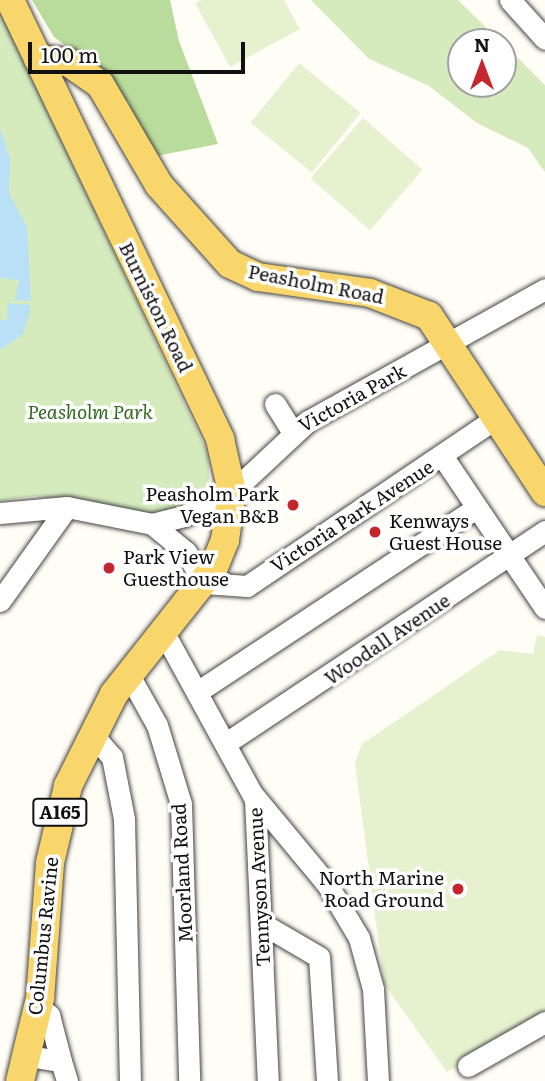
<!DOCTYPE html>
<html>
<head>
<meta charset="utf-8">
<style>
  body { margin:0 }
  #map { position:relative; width:545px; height:1081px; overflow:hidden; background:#fffdf5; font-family:Literata,serif }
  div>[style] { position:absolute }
  .green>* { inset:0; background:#d5ebbd }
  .forest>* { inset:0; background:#b9dc9c }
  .pitch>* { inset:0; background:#e6f2cf; transform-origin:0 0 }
  .water>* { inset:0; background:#b9e0f7 }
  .roads { filter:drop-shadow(0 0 2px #444) drop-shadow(0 0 2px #444) }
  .minor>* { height:21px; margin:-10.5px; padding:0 10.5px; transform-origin:10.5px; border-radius:10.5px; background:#fff }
  .major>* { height:28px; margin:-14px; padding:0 14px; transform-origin:14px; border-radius:14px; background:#f9d66b }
  .dots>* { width:19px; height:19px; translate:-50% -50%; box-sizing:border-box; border:4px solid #fff; border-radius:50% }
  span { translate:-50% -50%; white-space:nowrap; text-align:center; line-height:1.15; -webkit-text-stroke:7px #fff; paint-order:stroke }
  .shield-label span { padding:2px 5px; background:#fff; border:2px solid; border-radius:5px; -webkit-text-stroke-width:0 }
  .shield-label { font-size:18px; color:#111; font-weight:700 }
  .street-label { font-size:19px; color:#111 }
  .park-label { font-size:19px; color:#2f6b1f; font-style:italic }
  .poi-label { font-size:19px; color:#111 }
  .right { translate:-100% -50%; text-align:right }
  .left { translate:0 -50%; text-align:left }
  .north { position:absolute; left:447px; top:28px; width:70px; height:70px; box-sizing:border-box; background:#fff; border:2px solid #a0a0a0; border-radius:50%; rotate:0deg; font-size:19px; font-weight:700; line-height:28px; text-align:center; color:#111 }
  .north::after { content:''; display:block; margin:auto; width:24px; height:32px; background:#c4262e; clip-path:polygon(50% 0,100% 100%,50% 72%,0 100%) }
  .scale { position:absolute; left:28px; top:42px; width:217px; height:32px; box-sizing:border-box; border:4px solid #111; border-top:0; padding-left:9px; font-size:21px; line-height:24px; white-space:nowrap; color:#111; -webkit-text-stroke:5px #fff; paint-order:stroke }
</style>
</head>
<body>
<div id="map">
  <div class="green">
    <div style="clip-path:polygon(311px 0,458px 0,501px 42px,461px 42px,461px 84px,503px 84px,503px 43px,545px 85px,545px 172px,528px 148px,477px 123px,429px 86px,369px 59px)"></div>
    <div style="clip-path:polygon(0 11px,208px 453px,210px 496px,159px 518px,35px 496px,0 501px)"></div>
  </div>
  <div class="forest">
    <div style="clip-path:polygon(32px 0,170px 0,179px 41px,218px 144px,146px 158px,129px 103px,105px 75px,54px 37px)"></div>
  </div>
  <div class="pitch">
    <div style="clip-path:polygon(202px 0,284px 0,300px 29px,230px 67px,195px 3px)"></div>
    <div style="left:299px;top:63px;width:79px;height:77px;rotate:39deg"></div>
    <div style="left:363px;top:118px;width:79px;height:80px;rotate:41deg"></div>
    <div style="clip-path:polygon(537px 635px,545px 637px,545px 1018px,447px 1072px,384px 984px,355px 763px,362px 744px,500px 650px,533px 654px)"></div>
  </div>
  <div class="water">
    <div style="clip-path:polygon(0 128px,10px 159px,9px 193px,27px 227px,31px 301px,15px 300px,19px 280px,0 278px)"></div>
    <div style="clip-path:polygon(8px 303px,30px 305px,30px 312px,23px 334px,0 350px,0 320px,7px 320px)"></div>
  </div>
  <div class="roads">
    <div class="minor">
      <div style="left:510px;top:0;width:52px;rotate:48.1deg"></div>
      <div style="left:275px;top:404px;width:32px;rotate:58deg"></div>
      <div style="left:443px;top:457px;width:182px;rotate:56deg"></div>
      <div style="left:0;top:513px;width:67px;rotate:-5.1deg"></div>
      <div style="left:67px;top:507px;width:87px;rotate:11.3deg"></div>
      <div style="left:152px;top:524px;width:33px;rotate:-14deg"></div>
      <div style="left:184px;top:516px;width:54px;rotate:-26.6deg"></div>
      <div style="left:232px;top:492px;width:104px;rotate:-43.1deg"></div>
      <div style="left:308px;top:421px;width:271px;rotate:-29.1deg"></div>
      <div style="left:152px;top:524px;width:44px;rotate:39.5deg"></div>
      <div style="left:186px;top:552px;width:36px;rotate:60deg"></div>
      <div style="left:204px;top:583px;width:43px;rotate:4deg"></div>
      <div style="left:247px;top:586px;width:297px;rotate:-34deg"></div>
      <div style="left:0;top:601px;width:115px;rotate:-54.5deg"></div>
      <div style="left:164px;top:633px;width:189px;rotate:61.3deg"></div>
      <div style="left:255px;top:799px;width:282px;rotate:87.4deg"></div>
      <div style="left:129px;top:675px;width:57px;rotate:60.8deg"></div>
      <div style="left:157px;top:725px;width:83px;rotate:73.1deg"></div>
      <div style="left:181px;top:804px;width:277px;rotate:88.3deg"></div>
      <div style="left:197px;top:692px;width:333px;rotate:-33.4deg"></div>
      <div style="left:91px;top:733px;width:32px;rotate:49deg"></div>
      <div style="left:112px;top:757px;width:63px;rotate:79deg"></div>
      <div style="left:124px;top:819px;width:262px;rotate:88.7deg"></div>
      <div style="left:226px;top:743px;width:383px;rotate:-33.6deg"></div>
      <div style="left:253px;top:795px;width:116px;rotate:50.3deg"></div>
      <div style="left:327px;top:884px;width:63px;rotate:59.3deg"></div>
      <div style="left:359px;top:938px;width:53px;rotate:74.6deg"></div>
      <div style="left:373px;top:989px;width:92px;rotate:86.9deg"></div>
      <div style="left:261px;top:923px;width:67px;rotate:30.4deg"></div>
      <div style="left:319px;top:957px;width:124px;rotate:86.3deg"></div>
      <div style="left:38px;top:1007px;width:14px;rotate:36deg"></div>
      <div style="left:49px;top:1015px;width:48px;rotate:75.4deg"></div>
      <div style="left:28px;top:1056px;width:33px;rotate:9deg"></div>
      <div style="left:61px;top:1061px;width:21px;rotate:73deg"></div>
      <div style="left:468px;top:1066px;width:89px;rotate:-29.7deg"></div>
    </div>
    <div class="major">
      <div style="left:10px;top:0;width:487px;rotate:64.4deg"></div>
      <div style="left:220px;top:439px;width:54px;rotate:77.2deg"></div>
      <div style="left:232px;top:492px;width:49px;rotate:98.3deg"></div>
      <div style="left:225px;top:540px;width:31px;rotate:112deg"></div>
      <div style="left:213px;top:569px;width:159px;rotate:128.4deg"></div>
      <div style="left:114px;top:694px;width:103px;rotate:116.6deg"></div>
      <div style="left:68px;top:786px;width:79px;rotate:103.2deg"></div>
      <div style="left:50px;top:863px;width:135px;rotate:94.2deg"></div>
      <div style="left:40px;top:998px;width:85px;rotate:103.5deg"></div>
      <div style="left:38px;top:59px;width:30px;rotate:6deg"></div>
      <div style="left:68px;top:62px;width:39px;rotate:35deg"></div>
      <div style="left:100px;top:84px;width:117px;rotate:59.7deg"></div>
      <div style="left:159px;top:185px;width:106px;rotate:48.1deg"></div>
      <div style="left:230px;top:264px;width:31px;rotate:25deg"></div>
      <div style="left:258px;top:277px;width:113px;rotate:8.1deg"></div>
      <div style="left:370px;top:293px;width:63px;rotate:21.3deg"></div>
      <div style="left:429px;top:316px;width:211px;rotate:56.6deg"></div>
    </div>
  </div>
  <div class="dots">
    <div style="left:293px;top:505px;background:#c4262e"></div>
    <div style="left:375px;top:532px;background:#c4262e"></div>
    <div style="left:109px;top:568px;background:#c4262e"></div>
    <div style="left:458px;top:889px;background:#c4262e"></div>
  </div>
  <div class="shield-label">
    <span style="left:60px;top:812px">A165</span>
  </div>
  <div class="street-label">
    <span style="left:316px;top:284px;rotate:11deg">Peasholm Road</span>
    <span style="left:156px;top:307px;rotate:64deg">Burniston Road</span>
    <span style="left:352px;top:398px;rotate:-29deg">Victoria Park</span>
    <span style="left:352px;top:516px;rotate:-33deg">Victoria Park Avenue</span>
    <span style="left:387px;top:639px;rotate:-34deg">Woodall Avenue</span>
    <span style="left:182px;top:873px;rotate:-93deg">Moorland Road</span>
    <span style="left:259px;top:887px;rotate:-93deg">Tennyson Avenue</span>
    <span style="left:43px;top:936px;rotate:-84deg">Columbus Ravine</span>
  </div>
  <div class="park-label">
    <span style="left:90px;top:412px">Peasholm Park</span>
  </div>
  <div class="poi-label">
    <span class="right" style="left:279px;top:505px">Peasholm Park<br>Vegan B&amp;B</span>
    <span class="left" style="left:389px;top:532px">Kenways<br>Guest House</span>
    <span class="left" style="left:123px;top:568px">Park View<br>Guesthouse</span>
    <span class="right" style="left:444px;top:889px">North Marine<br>Road Ground</span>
  </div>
  <div class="north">N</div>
  <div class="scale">100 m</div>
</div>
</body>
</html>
